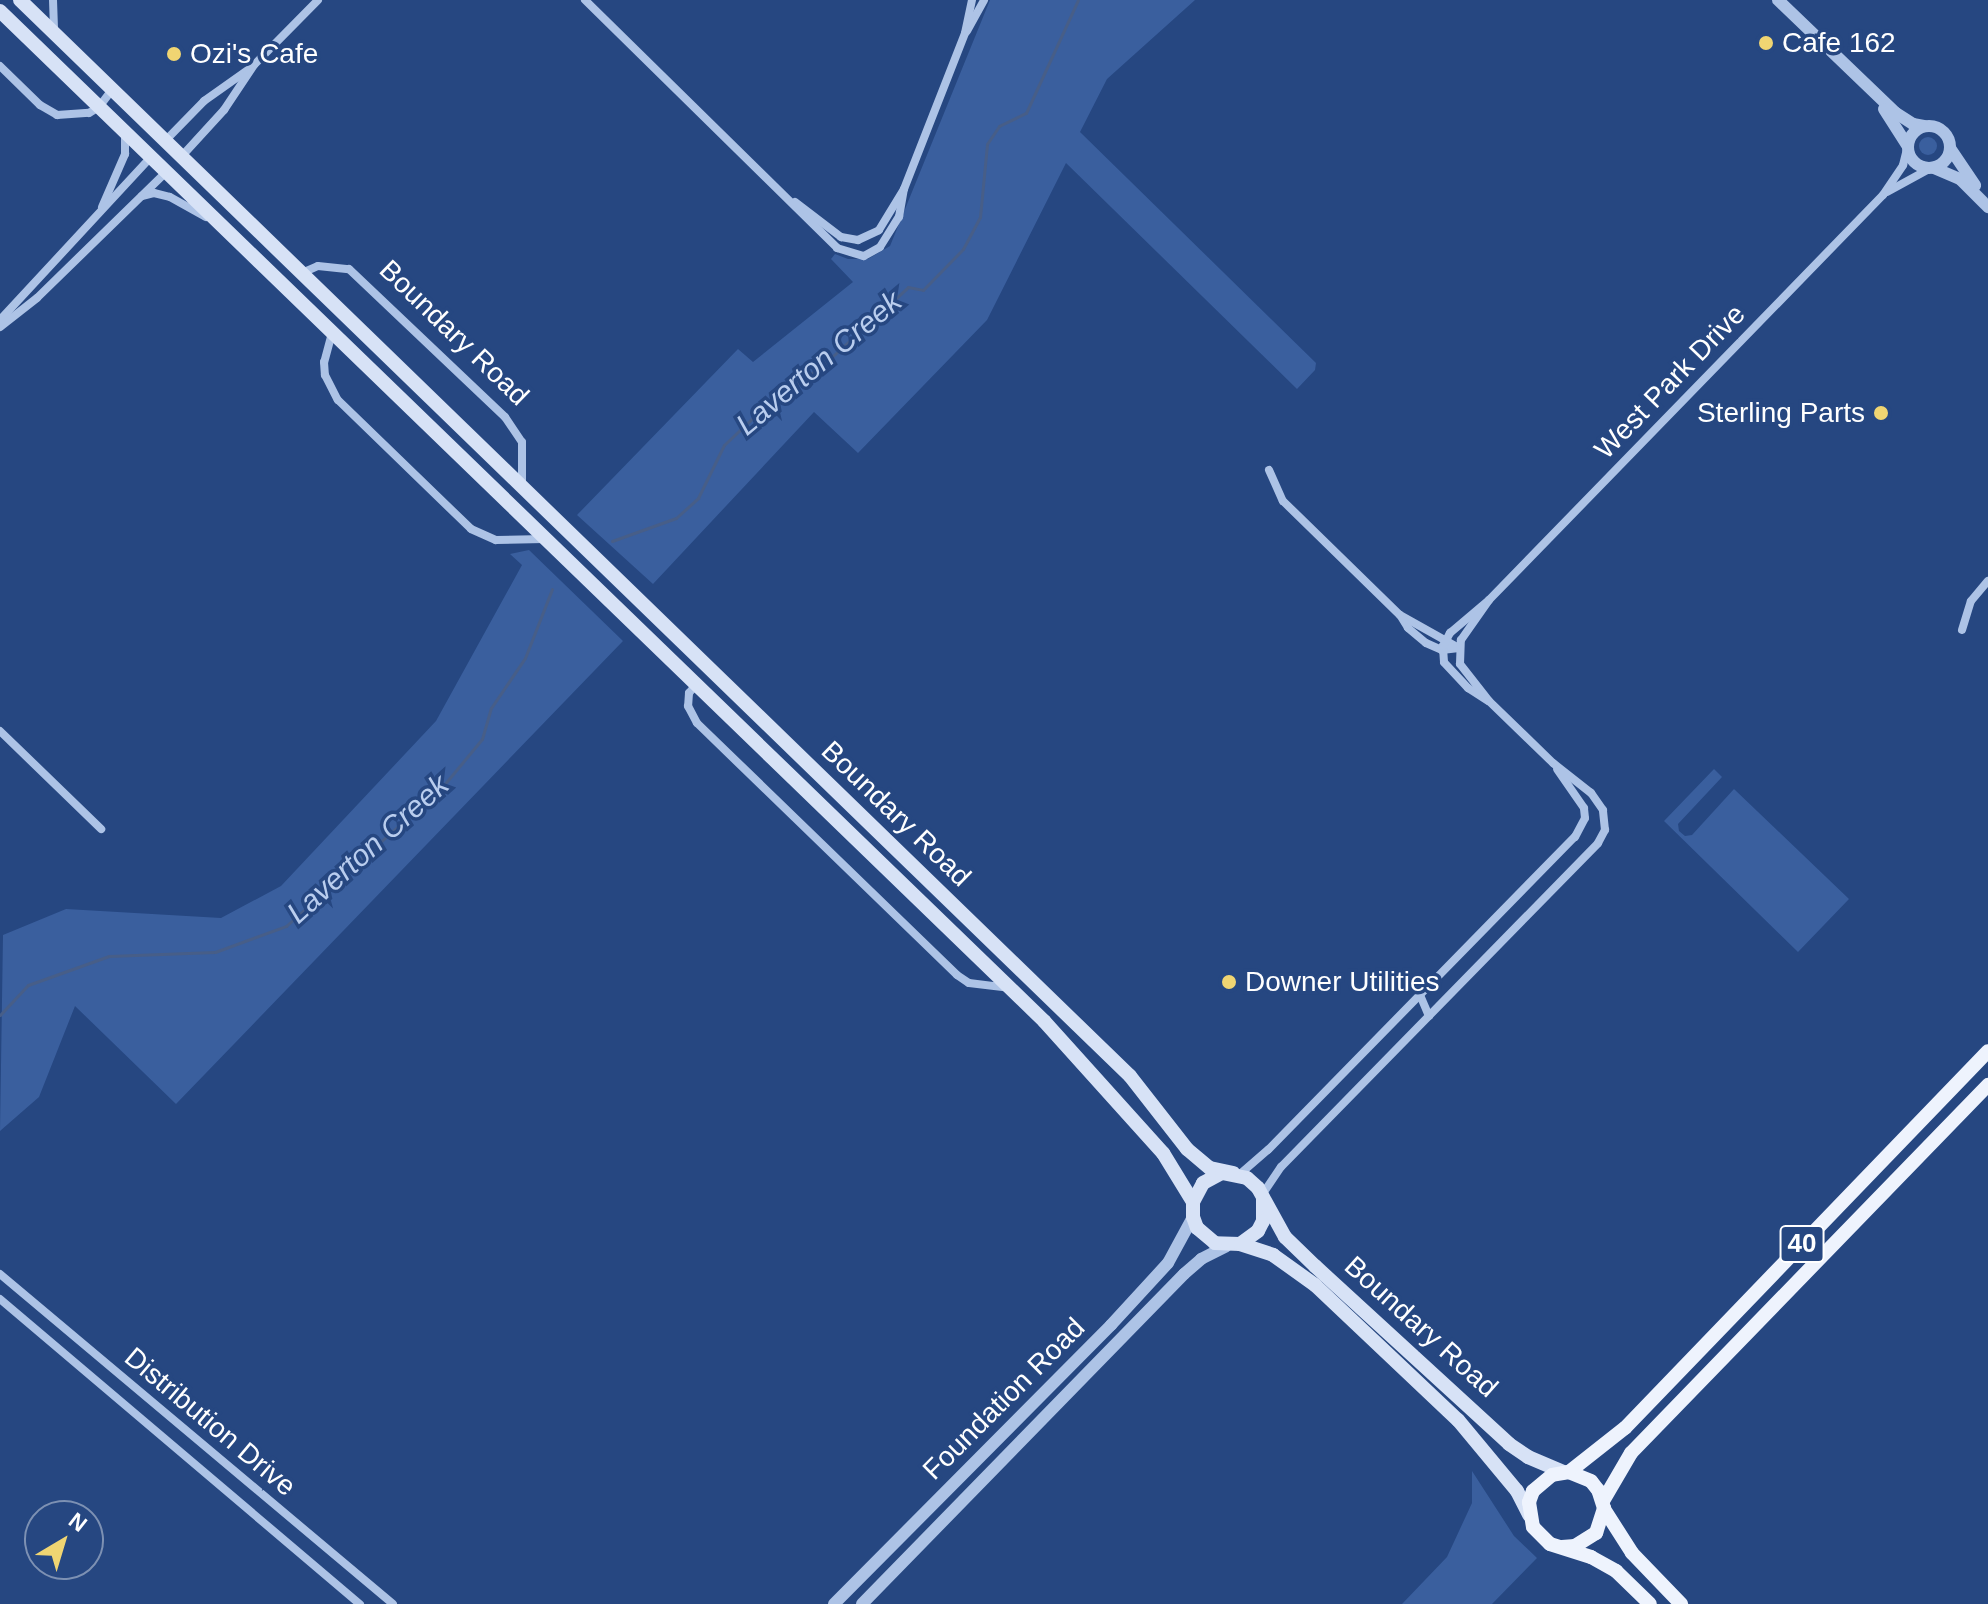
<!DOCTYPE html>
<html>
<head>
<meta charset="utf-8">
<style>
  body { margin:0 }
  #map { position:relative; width:1988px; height:1604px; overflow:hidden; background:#264781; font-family:Arial,sans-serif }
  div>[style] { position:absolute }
  .green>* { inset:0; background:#3a5f9e }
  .round { border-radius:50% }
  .stream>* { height:3px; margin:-1.5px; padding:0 1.5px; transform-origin:1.5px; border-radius:1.5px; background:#475e88 }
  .minor>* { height:8px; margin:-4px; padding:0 4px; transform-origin:4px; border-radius:4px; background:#adc3e6 }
  .tertiary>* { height:12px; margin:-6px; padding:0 6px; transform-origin:6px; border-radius:6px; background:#adc3e6 }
  .tertiary>.ring { margin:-6px; padding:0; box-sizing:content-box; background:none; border:12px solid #adc3e6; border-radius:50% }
  .secondary>* { height:14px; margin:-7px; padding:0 7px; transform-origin:7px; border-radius:7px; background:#d7e2f6 }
  .primary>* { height:14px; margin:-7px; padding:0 7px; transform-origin:7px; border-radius:7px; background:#eef3fd }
  .dots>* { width:22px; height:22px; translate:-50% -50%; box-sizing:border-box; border:4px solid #264781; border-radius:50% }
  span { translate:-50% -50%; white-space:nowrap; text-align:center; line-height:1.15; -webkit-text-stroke:7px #264781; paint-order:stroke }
  .shield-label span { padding:2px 6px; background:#264781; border:2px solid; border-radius:6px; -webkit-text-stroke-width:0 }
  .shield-label { font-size:26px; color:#fff; font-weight:700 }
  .poi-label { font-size:28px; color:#fff }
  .left { translate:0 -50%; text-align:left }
  .right { translate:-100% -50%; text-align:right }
  .street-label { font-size:28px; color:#fff }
  .water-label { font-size:30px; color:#b9cdee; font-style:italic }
  .north { position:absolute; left:24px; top:1500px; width:80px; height:80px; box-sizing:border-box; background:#264781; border:2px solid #7d91b3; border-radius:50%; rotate:38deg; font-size:22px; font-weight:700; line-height:32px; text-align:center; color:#fff }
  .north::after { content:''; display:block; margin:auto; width:28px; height:36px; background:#f0d572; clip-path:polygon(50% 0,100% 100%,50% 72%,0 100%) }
</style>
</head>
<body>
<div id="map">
  <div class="green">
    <div style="clip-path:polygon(990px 0,1195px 0,1107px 79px,1080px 132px,1316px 363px,1315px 370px,1297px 389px,1066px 163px,987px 320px,858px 453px,814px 412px,653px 584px,577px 515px,738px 349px,753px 362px,853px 282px,831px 259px,835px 254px,848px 259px,868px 259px,890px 246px)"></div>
    <div class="round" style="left:1919px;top:137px;width:18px;height:18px"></div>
    <div style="clip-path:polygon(529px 550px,623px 641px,176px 1104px,75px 1006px,39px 1097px,0 1131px,3px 935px,66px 909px,221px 918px,281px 886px,436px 721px,522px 565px,510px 554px)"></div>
    <div style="clip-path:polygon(1714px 769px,1722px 777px,1678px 824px,1679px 831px,1685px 836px,1692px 835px,1734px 789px,1849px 899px,1798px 952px,1664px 821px)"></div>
    <div style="clip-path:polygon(1472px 1471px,1514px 1536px,1537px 1558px,1492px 1604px,1402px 1604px,1447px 1557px,1472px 1503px)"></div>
  </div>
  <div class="stream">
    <div style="left:612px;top:541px;width:68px;rotate:-19.8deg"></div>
    <div style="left:676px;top:518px;width:30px;rotate:-42deg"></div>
    <div style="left:698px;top:498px;width:59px;rotate:-63.9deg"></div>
    <div style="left:724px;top:445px;width:48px;rotate:-43.3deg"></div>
    <div style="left:759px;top:412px;width:79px;rotate:-36.3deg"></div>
    <div style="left:823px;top:365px;width:115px;rotate:-42.5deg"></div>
    <div style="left:908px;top:287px;width:15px;rotate:11deg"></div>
    <div style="left:923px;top:290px;width:57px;rotate:-45.7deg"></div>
    <div style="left:963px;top:249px;width:36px;rotate:-62deg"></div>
    <div style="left:980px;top:217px;width:73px;rotate:-84.5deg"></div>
    <div style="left:987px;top:144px;width:22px;rotate:-56deg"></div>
    <div style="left:999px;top:126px;width:30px;rotate:-26deg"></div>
    <div style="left:1026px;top:113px;width:124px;rotate:-65.3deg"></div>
    <div style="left:0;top:1015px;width:41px;rotate:-47deg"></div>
    <div style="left:28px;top:985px;width:86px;rotate:-19.7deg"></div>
    <div style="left:109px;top:956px;width:106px;rotate:-2.2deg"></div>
    <div style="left:215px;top:952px;width:76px;rotate:-20.1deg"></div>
    <div style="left:286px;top:926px;width:210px;rotate:-41.7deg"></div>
    <div style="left:443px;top:786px;width:61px;rotate:-50.3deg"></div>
    <div style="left:482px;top:739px;width:32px;rotate:-74deg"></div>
    <div style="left:491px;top:708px;width:60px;rotate:-55.8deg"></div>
    <div style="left:525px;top:658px;width:74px;rotate:-68.6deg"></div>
  </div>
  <div class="minor">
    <div style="left:53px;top:0;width:31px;rotate:88deg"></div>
    <div style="left:585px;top:0;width:354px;rotate:44.5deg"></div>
    <div style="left:837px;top:248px;width:28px;rotate:17deg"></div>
    <div style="left:864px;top:256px;width:18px;rotate:-29deg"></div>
    <div style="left:880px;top:247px;width:36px;rotate:-58deg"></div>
    <div style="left:899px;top:217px;width:28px;rotate:-80deg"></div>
    <div style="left:967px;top:31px;width:35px;rotate:-61deg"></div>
    <div style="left:0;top:66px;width:56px;rotate:44.3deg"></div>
    <div style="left:40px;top:105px;width:20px;rotate:30deg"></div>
    <div style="left:57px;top:115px;width:32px;rotate:-4deg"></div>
    <div style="left:89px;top:113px;width:12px;rotate:-31deg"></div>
    <div style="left:99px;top:107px;width:21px;rotate:-53deg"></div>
    <div style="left:165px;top:141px;width:56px;rotate:-45.7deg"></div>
    <div style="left:204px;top:101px;width:55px;rotate:-35.4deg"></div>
    <div style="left:181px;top:157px;width:64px;rotate:-47.5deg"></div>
    <div style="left:224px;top:110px;width:54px;rotate:-56.3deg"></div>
    <div style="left:254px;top:65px;width:91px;rotate:-45.4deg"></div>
    <div style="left:1887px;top:192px;width:50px;rotate:-28.6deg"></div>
    <div style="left:142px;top:196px;width:12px;rotate:-14deg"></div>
    <div style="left:154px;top:193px;width:16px;rotate:14deg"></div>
    <div style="left:170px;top:197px;width:41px;rotate:29.1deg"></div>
    <div style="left:795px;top:202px;width:58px;rotate:37.3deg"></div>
    <div style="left:841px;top:237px;width:17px;rotate:10deg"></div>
    <div style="left:858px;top:240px;width:23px;rotate:-25deg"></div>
    <div style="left:879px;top:230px;width:48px;rotate:-58.6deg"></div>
    <div style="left:904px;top:189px;width:168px;rotate:-68.6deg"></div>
    <div style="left:965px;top:33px;width:34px;rotate:-78deg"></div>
    <div style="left:102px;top:207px;width:58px;rotate:-66.5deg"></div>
    <div style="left:125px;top:154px;width:21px;rotate:-90deg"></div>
    <div style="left:302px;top:273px;width:17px;rotate:-24deg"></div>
    <div style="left:318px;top:266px;width:31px;rotate:6deg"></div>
    <div style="left:349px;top:269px;width:215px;rotate:43.5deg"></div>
    <div style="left:505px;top:417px;width:30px;rotate:56deg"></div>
    <div style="left:522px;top:442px;width:44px;rotate:90deg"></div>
    <div style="left:0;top:320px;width:222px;rotate:-47.2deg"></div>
    <div style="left:0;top:327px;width:47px;rotate:-38.1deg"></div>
    <div style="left:37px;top:298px;width:180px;rotate:-44.3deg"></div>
    <div style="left:332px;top:333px;width:30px;rotate:105deg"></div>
    <div style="left:324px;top:362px;width:13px;rotate:86deg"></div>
    <div style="left:325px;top:375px;width:28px;rotate:63deg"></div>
    <div style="left:338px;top:400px;width:185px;rotate:44.1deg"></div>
    <div style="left:471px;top:529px;width:27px;rotate:24deg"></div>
    <div style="left:496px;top:540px;width:48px;rotate:-1.2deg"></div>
    <div style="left:1269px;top:470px;width:34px;rotate:66deg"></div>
    <div style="left:1283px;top:501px;width:163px;rotate:44.3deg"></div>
    <div style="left:1400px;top:615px;width:68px;rotate:29.2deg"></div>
    <div style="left:1400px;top:615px;width:15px;rotate:58deg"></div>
    <div style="left:1408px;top:628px;width:23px;rotate:40deg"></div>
    <div style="left:1426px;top:643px;width:17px;rotate:24deg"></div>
    <div style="left:1442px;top:650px;width:17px;rotate:-7deg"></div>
    <div style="left:1962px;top:630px;width:30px;rotate:-73deg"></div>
    <div style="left:1971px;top:601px;width:26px;rotate:-50deg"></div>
    <div style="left:695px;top:686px;width:9px;rotate:131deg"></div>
    <div style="left:689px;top:693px;width:13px;rotate:94deg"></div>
    <div style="left:688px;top:706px;width:19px;rotate:62deg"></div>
    <div style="left:697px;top:723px;width:362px;rotate:44.1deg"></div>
    <div style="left:957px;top:975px;width:14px;rotate:34deg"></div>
    <div style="left:969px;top:983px;width:38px;rotate:7deg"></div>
    <div style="left:1488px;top:701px;width:24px;rotate:-147deg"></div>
    <div style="left:1468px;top:688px;width:35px;rotate:-133deg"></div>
    <div style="left:1444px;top:662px;width:16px;rotate:-94deg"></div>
    <div style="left:1443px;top:646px;width:15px;rotate:-62deg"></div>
    <div style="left:1450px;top:633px;width:51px;rotate:-40.2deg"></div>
    <div style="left:1489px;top:600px;width:565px;rotate:-45.79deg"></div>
    <div style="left:1883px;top:195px;width:36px;rotate:-56deg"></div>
    <div style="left:1903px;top:165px;width:16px;rotate:-76deg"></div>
    <div style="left:0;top:731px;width:141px;rotate:44.1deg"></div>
    <div style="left:1420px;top:995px;width:23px;rotate:67deg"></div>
    <div style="left:1240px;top:1174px;width:37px;rotate:-41deg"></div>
    <div style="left:1268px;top:1150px;width:438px;rotate:-45.6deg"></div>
    <div style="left:1575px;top:837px;width:21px;rotate:-62deg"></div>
    <div style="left:1585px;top:818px;width:10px;rotate:-96deg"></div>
    <div style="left:1584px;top:808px;width:47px;rotate:-124.7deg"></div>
    <div style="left:1262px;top:1195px;width:34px;rotate:-56deg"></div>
    <div style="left:1281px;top:1167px;width:453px;rotate:-45.6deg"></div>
    <div style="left:1598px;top:843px;width:15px;rotate:-62deg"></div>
    <div style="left:1605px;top:830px;width:20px;rotate:-96deg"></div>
    <div style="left:1603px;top:810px;width:21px;rotate:-125deg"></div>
    <div style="left:1591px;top:793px;width:48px;rotate:-141.7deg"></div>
    <div style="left:1553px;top:763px;width:89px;rotate:-135.9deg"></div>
    <div style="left:1489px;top:701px;width:47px;rotate:-128.1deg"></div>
    <div style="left:1460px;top:664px;width:24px;rotate:-88deg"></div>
    <div style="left:1461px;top:640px;width:49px;rotate:-55deg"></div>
    <div style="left:0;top:1274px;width:513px;rotate:40.02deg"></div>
    <div style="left:0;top:1299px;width:472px;rotate:40.3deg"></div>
  </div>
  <div class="tertiary">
    <div style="left:1778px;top:0;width:163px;rotate:43.8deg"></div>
    <div style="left:1896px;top:113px;width:20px;rotate:33deg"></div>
    <div style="left:1913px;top:124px;width:11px;rotate:10deg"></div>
    <div style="left:1884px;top:109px;width:43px;rotate:57.4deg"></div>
    <div class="ring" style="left:1908px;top:126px;width:30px;height:30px"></div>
    <div style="left:1950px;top:148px;width:45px;rotate:56deg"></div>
    <div style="left:1934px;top:168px;width:28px;rotate:23deg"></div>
    <div style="left:1960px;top:179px;width:40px;rotate:45deg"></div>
    <div style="left:834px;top:1604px;width:393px;rotate:-45.2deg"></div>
    <div style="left:1111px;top:1325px;width:84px;rotate:-47.4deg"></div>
    <div style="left:1168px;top:1263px;width:52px;rotate:-61.5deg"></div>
    <div style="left:862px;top:1604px;width:461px;rotate:-45.7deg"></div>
    <div style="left:1184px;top:1274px;width:23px;rotate:-41deg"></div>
    <div style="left:1201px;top:1259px;width:28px;rotate:-27deg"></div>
  </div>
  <div class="secondary">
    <div style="left:20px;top:0;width:1546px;rotate:44.11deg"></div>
    <div style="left:1130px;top:1076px;width:93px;rotate:52deg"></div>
    <div style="left:1187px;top:1149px;width:30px;rotate:40deg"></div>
    <div style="left:1210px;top:1168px;width:24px;rotate:12deg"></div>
    <div style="left:0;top:11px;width:1453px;rotate:44.05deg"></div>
    <div style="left:1044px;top:1021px;width:178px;rotate:48deg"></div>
    <div style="left:1163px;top:1153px;width:57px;rotate:58.5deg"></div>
    <div style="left:1263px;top:1198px;width:23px;rotate:90deg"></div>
    <div style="left:1263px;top:1221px;width:11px;rotate:117deg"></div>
    <div style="left:1258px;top:1231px;width:22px;rotate:144deg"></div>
    <div style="left:1240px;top:1244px;width:25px;rotate:-178deg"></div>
    <div style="left:1215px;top:1243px;width:23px;rotate:-140deg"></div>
    <div style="left:1197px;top:1228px;width:12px;rotate:-110deg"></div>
    <div style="left:1193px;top:1217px;width:15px;rotate:-90deg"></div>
    <div style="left:1193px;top:1202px;width:21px;rotate:-62deg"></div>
    <div style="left:1203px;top:1183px;width:21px;rotate:-28deg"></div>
    <div style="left:1222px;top:1173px;width:25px;rotate:11deg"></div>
    <div style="left:1247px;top:1178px;width:15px;rotate:42deg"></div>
    <div style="left:1258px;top:1188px;width:56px;rotate:61.1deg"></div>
    <div style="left:1285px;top:1237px;width:42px;rotate:44deg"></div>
    <div style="left:1315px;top:1266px;width:263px;rotate:42.5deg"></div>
    <div style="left:1509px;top:1444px;width:23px;rotate:34deg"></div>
    <div style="left:1528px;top:1457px;width:39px;rotate:23deg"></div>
    <div style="left:1240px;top:1244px;width:35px;rotate:18deg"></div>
    <div style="left:1273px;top:1255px;width:52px;rotate:35.5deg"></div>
    <div style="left:1315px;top:1285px;width:197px;rotate:43.4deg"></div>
    <div style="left:1458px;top:1420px;width:92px;rotate:50.3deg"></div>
    <div style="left:1517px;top:1491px;width:27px;rotate:63deg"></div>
  </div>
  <div class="primary">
    <div style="left:1569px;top:1472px;width:71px;rotate:-38.2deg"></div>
    <div style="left:1625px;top:1428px;width:523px;rotate:-46.08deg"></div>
    <div style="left:1603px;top:1501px;width:56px;rotate:-59.7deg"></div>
    <div style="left:1631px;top:1453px;width:513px;rotate:-45.87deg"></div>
    <div style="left:1604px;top:1509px;width:52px;rotate:57.5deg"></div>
    <div style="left:1632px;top:1553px;width:71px;rotate:46.1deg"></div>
    <div style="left:1562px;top:1547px;width:13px;rotate:-4deg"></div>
    <div style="left:1575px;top:1546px;width:25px;rotate:-32deg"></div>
    <div style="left:1596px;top:1533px;width:26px;rotate:-72deg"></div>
    <div style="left:1604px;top:1508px;width:19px;rotate:-108deg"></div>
    <div style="left:1598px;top:1490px;width:11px;rotate:-128deg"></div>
    <div style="left:1591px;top:1481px;width:24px;rotate:-158deg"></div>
    <div style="left:1569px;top:1472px;width:17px;rotate:170deg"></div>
    <div style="left:1552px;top:1475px;width:25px;rotate:140deg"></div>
    <div style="left:1533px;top:1491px;width:12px;rotate:110deg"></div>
    <div style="left:1529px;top:1502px;width:25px;rotate:81deg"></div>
    <div style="left:1533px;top:1527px;width:24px;rotate:45deg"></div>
    <div style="left:1550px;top:1544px;width:43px;rotate:17.6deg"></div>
    <div style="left:1591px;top:1557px;width:29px;rotate:29deg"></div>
    <div style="left:1616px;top:1571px;width:47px;rotate:44.1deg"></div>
  </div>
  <div class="dots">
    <div style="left:1766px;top:43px;background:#f0d572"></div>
    <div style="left:174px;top:54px;background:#f0d572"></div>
    <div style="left:1881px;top:413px;background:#f0d572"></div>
    <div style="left:1229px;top:982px;background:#f0d572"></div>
  </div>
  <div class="shield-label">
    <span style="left:1802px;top:1244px">40</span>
  </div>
  <div class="poi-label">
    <span class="left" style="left:1782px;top:43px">Cafe 162</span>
    <span class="left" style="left:190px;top:54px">Ozi's Cafe</span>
    <span class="right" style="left:1865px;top:413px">Sterling Parts</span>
    <span class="left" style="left:1245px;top:982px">Downer Utilities</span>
  </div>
  <div class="street-label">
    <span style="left:454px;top:333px;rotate:44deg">Boundary Road</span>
    <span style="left:1670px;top:382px;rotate:-46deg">West Park Drive</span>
    <span style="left:896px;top:814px;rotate:44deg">Boundary Road</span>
    <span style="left:1421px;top:1327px;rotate:42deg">Boundary Road</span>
    <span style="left:1004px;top:1399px;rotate:-45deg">Foundation Road</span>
    <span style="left:210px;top:1422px;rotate:40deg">Distribution Drive</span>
  </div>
  <div class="water-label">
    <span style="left:819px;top:363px;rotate:-40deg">Laverton Creek</span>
    <span style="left:368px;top:849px;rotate:-42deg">Laverton Creek</span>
  </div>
  <div class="north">N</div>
</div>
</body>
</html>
